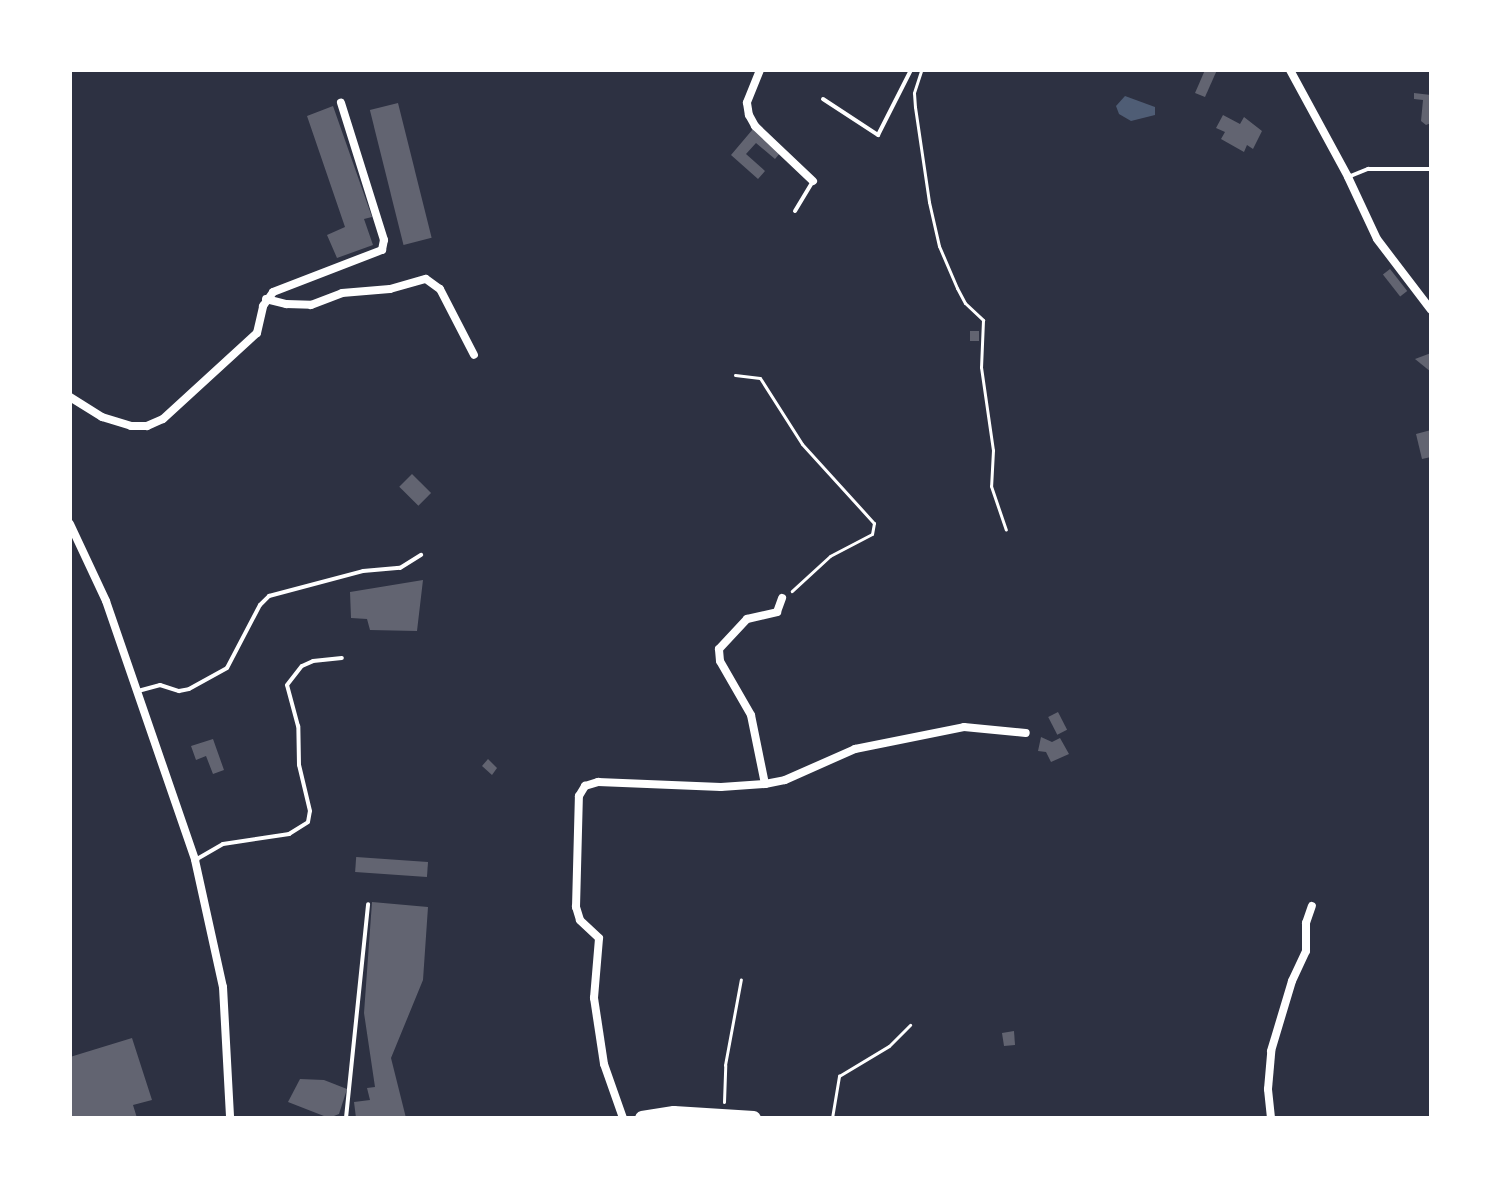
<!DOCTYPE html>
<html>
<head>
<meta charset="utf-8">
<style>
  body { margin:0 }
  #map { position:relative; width:1501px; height:1188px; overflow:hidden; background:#2d3142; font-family:Lato,sans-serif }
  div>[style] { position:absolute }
  .water>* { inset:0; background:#4f5d75 }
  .building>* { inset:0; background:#626471; transform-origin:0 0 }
  .path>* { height:3px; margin:-1.5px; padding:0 1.5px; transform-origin:1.5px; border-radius:1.5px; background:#fff }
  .service>* { height:4px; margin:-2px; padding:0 2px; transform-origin:2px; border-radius:2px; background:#fff }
  .minor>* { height:8px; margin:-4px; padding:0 4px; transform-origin:4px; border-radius:4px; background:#fff }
  .primary>* { height:14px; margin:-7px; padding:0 7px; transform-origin:7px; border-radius:7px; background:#fff }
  span { translate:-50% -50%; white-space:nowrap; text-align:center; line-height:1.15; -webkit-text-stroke:7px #fff; paint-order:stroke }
  .frame { position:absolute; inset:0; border:72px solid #fff; pointer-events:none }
</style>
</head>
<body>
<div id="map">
  <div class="water">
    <div style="clip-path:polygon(1125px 96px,1155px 107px,1155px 115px,1131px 121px,1119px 114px,1116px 106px)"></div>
  </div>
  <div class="building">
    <div style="clip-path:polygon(1205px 70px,1217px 70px,1205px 97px,1195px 93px)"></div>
    <div style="clip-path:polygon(1414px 93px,1431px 95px,1431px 123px,1426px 125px,1421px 121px,1423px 100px,1414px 99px)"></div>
    <div style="left:398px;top:103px;width:139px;height:29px;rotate:76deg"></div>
    <div style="clip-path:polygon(333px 106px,372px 217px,364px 219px,373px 245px,337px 258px,327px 235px,345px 227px,307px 116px)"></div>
    <div style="clip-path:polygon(1223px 115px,1240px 124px,1244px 117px,1262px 131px,1253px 149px,1247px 145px,1244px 152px,1221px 139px,1225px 132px,1216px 128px)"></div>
    <div style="clip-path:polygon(753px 129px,780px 153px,775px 159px,756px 143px,746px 154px,765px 171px,758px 179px,731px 155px)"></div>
    <div style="left:1390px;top:269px;width:28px;height:9px;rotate:52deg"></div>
    <div style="left:970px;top:331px;width:9px;height:10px"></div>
    <div style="clip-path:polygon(1431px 353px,1431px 372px,1415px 359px)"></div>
    <div style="clip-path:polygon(1431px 430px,1431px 457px,1422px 459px,1416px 434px)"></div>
    <div style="left:412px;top:474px;width:27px;height:18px;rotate:45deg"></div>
    <div style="clip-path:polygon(423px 580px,417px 631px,370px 630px,367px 619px,351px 618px,350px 592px)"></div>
    <div style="left:1058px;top:712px;width:20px;height:11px;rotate:63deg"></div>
    <div style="clip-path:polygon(1041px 737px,1052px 742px,1060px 738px,1069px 754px,1051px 762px,1046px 752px,1038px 751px)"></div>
    <div style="clip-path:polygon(213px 739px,224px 770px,213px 774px,206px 756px,196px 760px,191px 746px)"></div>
    <div style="clip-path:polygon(488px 759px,497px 768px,492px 775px,482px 766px)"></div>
    <div style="left:428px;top:862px;width:15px;height:72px;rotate:94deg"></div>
    <div style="clip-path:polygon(372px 902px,428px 907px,423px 980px,391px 1058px,406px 1118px,356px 1118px,354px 1102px,370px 1100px,367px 1088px,375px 1087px,364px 1013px)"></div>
    <div style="clip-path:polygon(1014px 1031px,1015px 1045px,1004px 1046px,1002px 1033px)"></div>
    <div style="clip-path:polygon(132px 1038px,152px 1100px,133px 1105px,137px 1118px,70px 1118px,70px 1057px)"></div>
    <div style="clip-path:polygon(300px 1079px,324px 1080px,347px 1089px,339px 1114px,329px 1118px,288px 1102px)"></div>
  </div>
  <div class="path">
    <div style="left:921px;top:71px;width:23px;rotate:108deg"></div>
    <div style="left:914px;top:93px;width:14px;rotate:86deg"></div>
    <div style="left:915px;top:107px;width:96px;rotate:81.6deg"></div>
    <div style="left:929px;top:202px;width:45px;rotate:77.2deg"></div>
    <div style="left:939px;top:246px;width:46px;rotate:66.8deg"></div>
    <div style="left:957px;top:288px;width:17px;rotate:62deg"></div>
    <div style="left:965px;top:303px;width:25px;rotate:43deg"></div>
    <div style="left:983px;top:320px;width:47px;rotate:92.4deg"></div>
    <div style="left:981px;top:367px;width:84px;rotate:81.8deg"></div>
    <div style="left:993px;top:450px;width:36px;rotate:93deg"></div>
    <div style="left:991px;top:486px;width:46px;rotate:71.2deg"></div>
    <div style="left:735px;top:375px;width:25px;rotate:7deg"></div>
    <div style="left:760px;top:378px;width:78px;rotate:57.5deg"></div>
    <div style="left:802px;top:444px;width:107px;rotate:47.7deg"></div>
    <div style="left:874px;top:523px;width:11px;rotate:100deg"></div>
    <div style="left:872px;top:534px;width:47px;rotate:152.4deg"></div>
    <div style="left:830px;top:556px;width:52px;rotate:137.4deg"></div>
    <div style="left:724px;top:1102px;width:37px;rotate:-88deg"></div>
    <div style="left:725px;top:1065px;width:87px;rotate:-79.5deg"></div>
    <div style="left:832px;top:1118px;width:43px;rotate:-80.5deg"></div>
    <div style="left:839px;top:1076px;width:58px;rotate:-31deg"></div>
    <div style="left:889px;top:1046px;width:30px;rotate:-45deg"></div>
  </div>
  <div class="service">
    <div style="left:823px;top:99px;width:66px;rotate:33.2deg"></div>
    <div style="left:878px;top:135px;width:73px;rotate:-63.1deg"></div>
    <div style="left:1348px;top:177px;width:22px;rotate:-22deg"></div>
    <div style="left:1368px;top:169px;width:63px"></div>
    <div style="left:795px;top:211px;width:33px;rotate:-59deg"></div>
    <div style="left:138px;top:691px;width:23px;rotate:-15deg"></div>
    <div style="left:160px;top:685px;width:20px;rotate:18deg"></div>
    <div style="left:179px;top:691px;width:10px;rotate:-11deg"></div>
    <div style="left:189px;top:689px;width:43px;rotate:-28.9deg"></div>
    <div style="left:227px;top:668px;width:71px;rotate:-62.4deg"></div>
    <div style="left:260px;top:605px;width:13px;rotate:-45deg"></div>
    <div style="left:269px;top:596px;width:97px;rotate:-14.9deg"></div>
    <div style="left:363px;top:571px;width:37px;rotate:-5deg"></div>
    <div style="left:400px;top:568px;width:25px;rotate:-32deg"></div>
    <div style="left:197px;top:859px;width:30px;rotate:-30deg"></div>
    <div style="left:223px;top:844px;width:67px;rotate:-8.6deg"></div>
    <div style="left:289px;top:834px;width:22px;rotate:-32deg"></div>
    <div style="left:308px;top:822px;width:11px;rotate:-80deg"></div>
    <div style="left:310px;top:811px;width:47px;rotate:-103.4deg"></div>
    <div style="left:299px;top:765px;width:39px;rotate:-91deg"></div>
    <div style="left:298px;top:726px;width:42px;rotate:-105deg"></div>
    <div style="left:287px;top:685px;width:24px;rotate:-52deg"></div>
    <div style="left:302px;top:666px;width:12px;rotate:-24deg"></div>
    <div style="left:313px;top:661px;width:29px;rotate:-6deg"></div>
    <div style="left:346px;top:1118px;width:215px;rotate:-84.1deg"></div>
  </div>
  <div class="minor">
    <div style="left:760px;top:70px;width:35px;rotate:112deg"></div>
    <div style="left:747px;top:103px;width:12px;rotate:81deg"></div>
    <div style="left:749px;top:115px;width:13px;rotate:61deg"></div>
    <div style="left:755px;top:126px;width:80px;rotate:43.5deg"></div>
    <div style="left:1290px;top:70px;width:122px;rotate:61.5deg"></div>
    <div style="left:1348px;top:177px;width:68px;rotate:64.9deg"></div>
    <div style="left:1377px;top:239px;width:89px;rotate:52.7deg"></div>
    <div style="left:266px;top:299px;width:21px;rotate:14deg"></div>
    <div style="left:286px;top:304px;width:25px;rotate:2deg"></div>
    <div style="left:311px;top:305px;width:33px;rotate:-21deg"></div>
    <div style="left:342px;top:293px;width:48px;rotate:-4.8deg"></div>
    <div style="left:390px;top:289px;width:37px;rotate:-16deg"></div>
    <div style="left:426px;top:279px;width:17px;rotate:36deg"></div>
    <div style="left:440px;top:289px;width:74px;rotate:62.7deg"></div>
    <div style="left:70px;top:397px;width:38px;rotate:32deg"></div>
    <div style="left:102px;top:417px;width:30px;rotate:17deg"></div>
    <div style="left:131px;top:426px;width:16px"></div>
    <div style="left:147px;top:426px;width:17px;rotate:-24deg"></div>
    <div style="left:163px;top:419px;width:127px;rotate:-42.5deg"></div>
    <div style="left:257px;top:333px;width:28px;rotate:-77deg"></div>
    <div style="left:263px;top:306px;width:17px;rotate:-54deg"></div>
    <div style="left:273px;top:292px;width:117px;rotate:-21.1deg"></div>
    <div style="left:382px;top:250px;width:10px;rotate:-79deg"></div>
    <div style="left:384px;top:240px;width:144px;rotate:-107.4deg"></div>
    <div style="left:70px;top:524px;width:85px;rotate:64.9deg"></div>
    <div style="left:106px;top:601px;width:274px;rotate:71deg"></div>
    <div style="left:195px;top:860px;width:130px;rotate:77.6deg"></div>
    <div style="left:223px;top:987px;width:131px;rotate:86.9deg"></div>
    <div style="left:765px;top:784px;width:20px;rotate:-11deg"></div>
    <div style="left:785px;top:780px;width:77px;rotate:-23.9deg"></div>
    <div style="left:855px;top:749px;width:111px;rotate:-11.4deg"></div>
    <div style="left:964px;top:727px;width:62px;rotate:5.5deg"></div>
    <div style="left:623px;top:1118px;width:57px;rotate:-109.4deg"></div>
    <div style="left:604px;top:1064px;width:67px;rotate:-98.6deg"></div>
    <div style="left:594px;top:998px;width:60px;rotate:-85.2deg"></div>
    <div style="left:599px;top:938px;width:26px;rotate:-137deg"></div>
    <div style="left:580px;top:920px;width:14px;rotate:-107deg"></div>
    <div style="left:576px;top:907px;width:111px;rotate:-88.5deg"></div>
    <div style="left:579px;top:796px;width:12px;rotate:-59deg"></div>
    <div style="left:585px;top:786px;width:14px;rotate:-17deg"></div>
    <div style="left:598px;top:782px;width:123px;rotate:2.3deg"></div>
    <div style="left:721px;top:787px;width:44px;rotate:-3.9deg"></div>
    <div style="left:765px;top:784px;width:70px;rotate:-101.5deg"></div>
    <div style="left:751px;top:715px;width:62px;rotate:-119.9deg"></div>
    <div style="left:720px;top:661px;width:12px;rotate:-95deg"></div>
    <div style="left:719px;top:649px;width:41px;rotate:-47deg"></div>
    <div style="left:747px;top:619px;width:31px;rotate:-13deg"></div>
    <div style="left:777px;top:612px;width:15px;rotate:-70deg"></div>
    <div style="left:1271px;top:1118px;width:29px;rotate:-96deg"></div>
    <div style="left:1268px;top:1089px;width:38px;rotate:-85deg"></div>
    <div style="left:1271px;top:1051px;width:73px;rotate:-73.3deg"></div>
    <div style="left:1292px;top:981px;width:33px;rotate:-65deg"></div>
    <div style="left:1306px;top:951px;width:28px;rotate:-90deg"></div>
    <div style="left:1306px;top:923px;width:18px;rotate:-71deg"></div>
  </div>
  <div class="primary">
    <div style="left:642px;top:1118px;width:32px;rotate:-9deg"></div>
    <div style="left:674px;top:1113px;width:80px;rotate:3.6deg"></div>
  </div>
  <div class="frame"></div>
</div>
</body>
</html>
